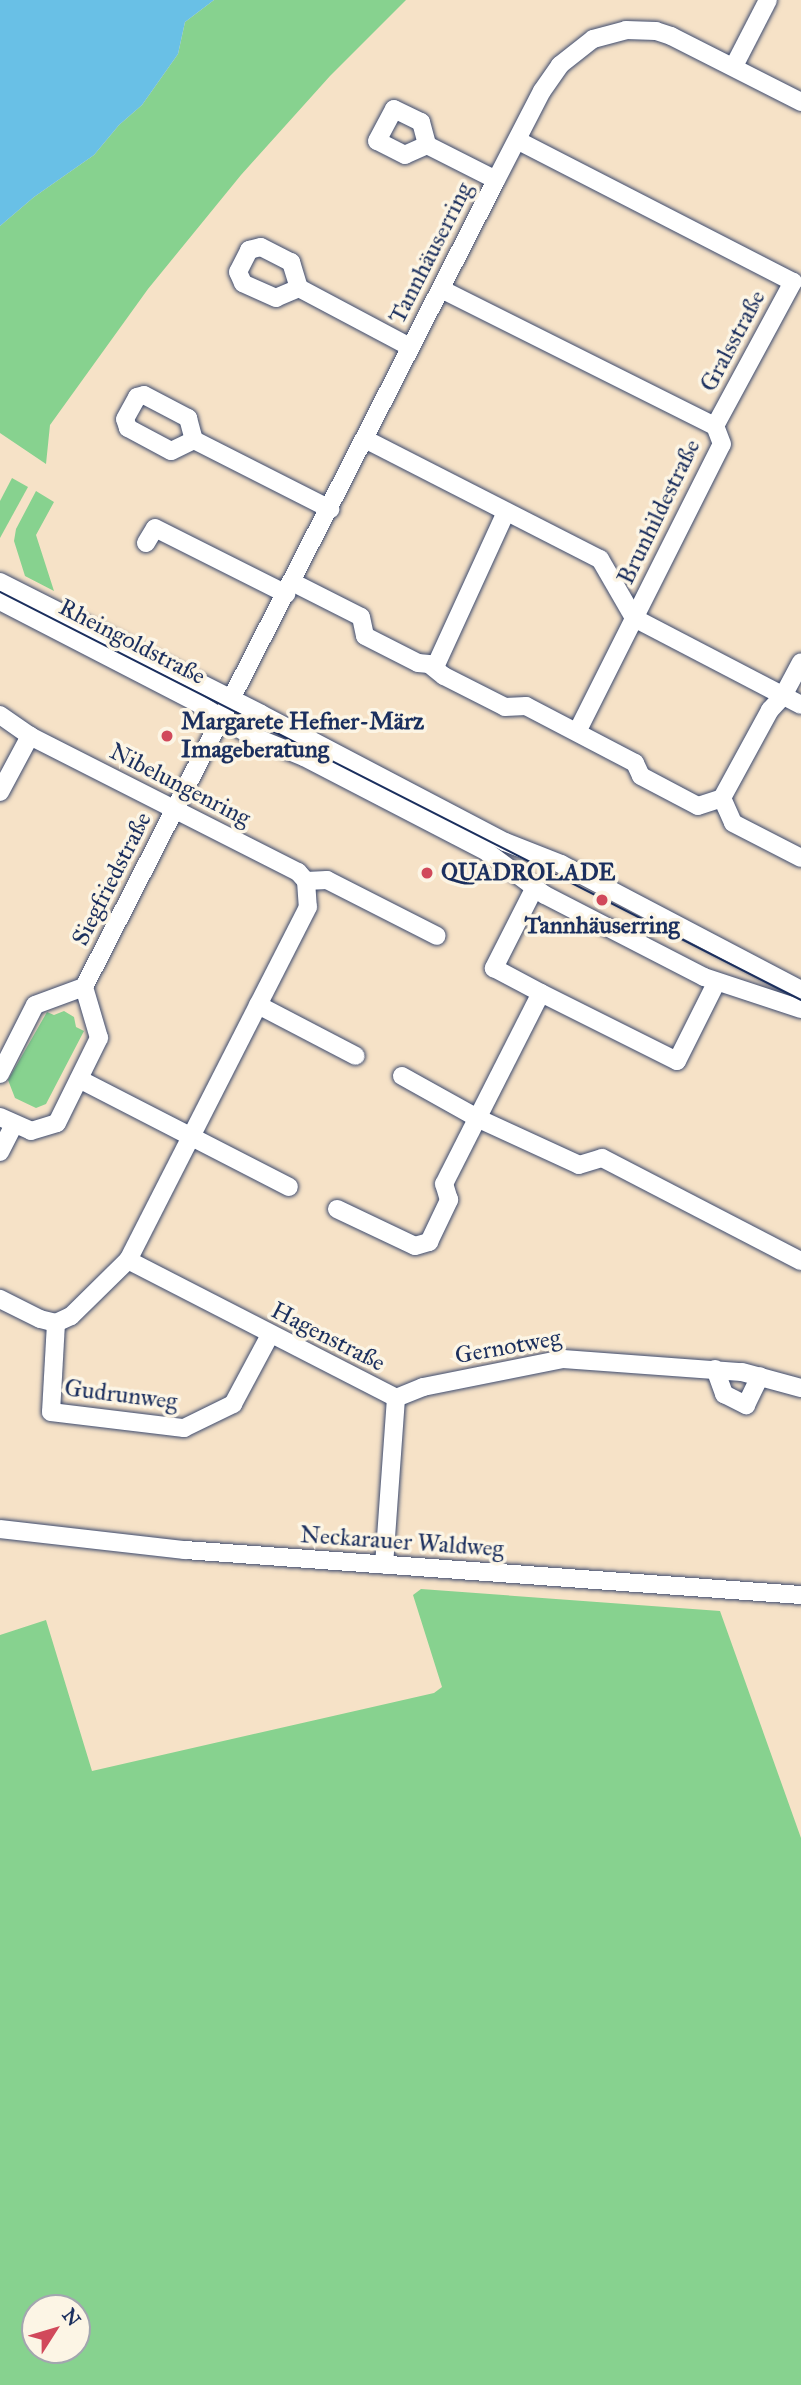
<!DOCTYPE html>
<html>
<head>
<meta charset="utf-8">
<style>
  body { margin:0 }
  #map { position:relative; width:801px; height:2385px; overflow:hidden; background:#f6e2c7; font-family:"IM FELL Great Primer",serif }
  div>[style] { position:absolute }
  .green>* { inset:0; background:#87d28f }
  .water>* { inset:0; background:#69c0e6 }
  .roads { filter:drop-shadow(0 0 2px #3c4a6e) drop-shadow(0 0 2px #3c4a6e) }
  .street>* { height:18px; margin:-9px; padding:0 9px; transform-origin:9px; border-radius:9px; background:#fff }
  .tram>* { height:2px; margin:-1px; padding:0 1px; transform-origin:1px; border-radius:1px; background:#1b2f5e }
  .dots>* { width:19px; height:19px; translate:-50% -50%; box-sizing:border-box; border:4px solid #fcf5e5; border-radius:50% }
  span { translate:-50% -50%; white-space:nowrap; text-align:center; line-height:1.15; -webkit-text-stroke:7px #fcf5e5; paint-order:stroke }
  .street-label { font-size:24px; color:#1b2f5e }
  .poi-label { font-size:24px; color:#1b2f5e; font-weight:700 }
  .left { translate:0 -50%; text-align:left }
  .north { position:absolute; left:21px; top:2294px; width:70px; height:70px; box-sizing:border-box; background:#fcf5e5; border:2px solid #a2a6af; border-radius:50%; rotate:53deg; font-size:19px; font-weight:700; line-height:28px; text-align:center; color:#1b2f5e }
  .north::after { content:''; display:block; margin:auto; width:24px; height:32px; background:#d1495b; clip-path:polygon(50% 0,100% 100%,50% 72%,0 100%) }
</style>
</head>
<body>
<div id="map">
  <div class="green">
    <div style="clip-path:polygon(214px 0,406px 0,330px 76px,241px 175px,148px 289px,50px 425px,46px 464px,0 433px,0 226px,34px 197px,94px 155px,119px 125px,142px 105px,178px 54px,185px 22px)"></div>
    <div style="clip-path:polygon(12px 478px,28px 487px,0 538px,0 501px)"></div>
    <div style="clip-path:polygon(36px 491px,54px 502px,36px 535px,54px 591px,25px 576px,14px 541px,16px 529px)"></div>
    <div style="clip-path:polygon(64px 1011px,74px 1017px,76px 1027px,84px 1031px,46px 1104px,36px 1108px,15px 1098px,8px 1080px,47px 1012px,54px 1015px)"></div>
    <div style="clip-path:polygon(evenodd,421px 1589px,720px 1611px,801px 1838px,801px 2385px,0 2385px,0 1635px,46px 1620px,92px 1771px,434px 1693px,442px 1687px,413px 1595px,421px 1589px,35px 2308px,77px 2308px,77px 2350px,35px 2350px,35px 2308px)"></div>
  </div>
  <div class="water">
    <div style="clip-path:polygon(0 0,214px 0,185px 22px,178px 54px,142px 105px,119px 125px,94px 155px,34px 197px,0 226px)"></div>
  </div>
  <div class="roads">
    <div class="street">
      <div style="left:734px;top:66px;width:74px;rotate:-62.7deg"></div>
      <div style="left:427px;top:145px;width:24px;rotate:156deg"></div>
      <div style="left:405px;top:155px;width:31px;rotate:-153deg"></div>
      <div style="left:377px;top:141px;width:36px;rotate:-62deg"></div>
      <div style="left:394px;top:109px;width:30px;rotate:26deg"></div>
      <div style="left:421px;top:122px;width:24px;rotate:75deg"></div>
      <div style="left:427px;top:145px;width:77px;rotate:26.9deg"></div>
      <div style="left:299px;top:288px;width:25px;rotate:157deg"></div>
      <div style="left:276px;top:298px;width:36px;rotate:-156deg"></div>
      <div style="left:243px;top:283px;width:12px;rotate:-114deg"></div>
      <div style="left:238px;top:272px;width:25px;rotate:-63deg"></div>
      <div style="left:249px;top:250px;width:12px;rotate:-14deg"></div>
      <div style="left:261px;top:247px;width:34px;rotate:27deg"></div>
      <div style="left:291px;top:262px;width:27px;rotate:73deg"></div>
      <div style="left:299px;top:288px;width:126px;rotate:28deg"></div>
      <div style="left:441px;top:289px;width:306px;rotate:26.6deg"></div>
      <div style="left:715px;top:426px;width:164px;rotate:-61.6deg"></div>
      <div style="left:793px;top:282px;width:310px;rotate:-152.8deg"></div>
      <div style="left:365px;top:439px;width:264px;rotate:27.1deg"></div>
      <div style="left:600px;top:559px;width:68px;rotate:60deg"></div>
      <div style="left:634px;top:618px;width:188px;rotate:27.5deg"></div>
      <div style="left:194px;top:440px;width:25px;rotate:154deg"></div>
      <div style="left:171px;top:451px;width:49px;rotate:-151.9deg"></div>
      <div style="left:128px;top:428px;width:9px;rotate:-108deg"></div>
      <div style="left:125px;top:419px;width:25px;rotate:-61deg"></div>
      <div style="left:137px;top:397px;width:7px;rotate:-16deg"></div>
      <div style="left:144px;top:395px;width:50px;rotate:27.6deg"></div>
      <div style="left:188px;top:418px;width:23px;rotate:75deg"></div>
      <div style="left:194px;top:440px;width:153px;rotate:26.9deg"></div>
      <div style="left:146px;top:543px;width:17px;rotate:-59deg"></div>
      <div style="left:155px;top:528px;width:147px;rotate:26.7deg"></div>
      <div style="left:0;top:582px;width:292px;rotate:26.8deg"></div>
      <div style="left:261px;top:714px;width:276px;rotate:27.7deg"></div>
      <div style="left:505px;top:842px;width:60px;rotate:21.4deg"></div>
      <div style="left:561px;top:864px;width:271px;rotate:27.7deg"></div>
      <div style="left:292px;top:582px;width:77px;rotate:26.9deg"></div>
      <div style="left:361px;top:617px;width:19px;rotate:78deg"></div>
      <div style="left:365px;top:636px;width:59px;rotate:27deg"></div>
      <div style="left:418px;top:663px;width:11px;rotate:5deg"></div>
      <div style="left:429px;top:664px;width:19px;rotate:39deg"></div>
      <div style="left:444px;top:676px;width:68px;rotate:26.9deg"></div>
      <div style="left:505px;top:707px;width:21px;rotate:-3deg"></div>
      <div style="left:526px;top:706px;width:123px;rotate:27.6deg"></div>
      <div style="left:635px;top:763px;width:14px;rotate:65deg"></div>
      <div style="left:641px;top:776px;width:64px;rotate:27.8deg"></div>
      <div style="left:698px;top:806px;width:25px;rotate:-18deg"></div>
      <div style="left:0;top:601px;width:218px;rotate:27.3deg"></div>
      <div style="left:194px;top:701px;width:66px;rotate:31.3deg"></div>
      <div style="left:250px;top:735px;width:58px;rotate:22.2deg"></div>
      <div style="left:304px;top:757px;width:206px;rotate:27.4deg"></div>
      <div style="left:487px;top:852px;width:72px;rotate:36.6deg"></div>
      <div style="left:545px;top:895px;width:179px;rotate:27.3deg"></div>
      <div style="left:704px;top:977px;width:102px;rotate:18.3deg"></div>
      <div style="left:435px;top:667px;width:170px;rotate:-65.4deg"></div>
      <div style="left:0;top:715px;width:37px;rotate:35deg"></div>
      <div style="left:577px;top:732px;width:322px;rotate:-63.3deg"></div>
      <div style="left:722px;top:444px;width:19px;rotate:-111deg"></div>
      <div style="left:0;top:792px;width:64px;rotate:-61.8deg"></div>
      <div style="left:30px;top:736px;width:301px;rotate:26.9deg"></div>
      <div style="left:298px;top:872px;width:12px;rotate:48deg"></div>
      <div style="left:306px;top:881px;width:26px;rotate:86deg"></div>
      <div style="left:308px;top:907px;width:396px;rotate:117deg"></div>
      <div style="left:128px;top:1260px;width:80px;rotate:135.5deg"></div>
      <div style="left:71px;top:1316px;width:17px;rotate:155deg"></div>
      <div style="left:56px;top:1323px;width:16px;rotate:-166deg"></div>
      <div style="left:40px;top:1319px;width:45px;rotate:-153.4deg"></div>
      <div style="left:722px;top:798px;width:100px;rotate:-61.4deg"></div>
      <div style="left:770px;top:710px;width:19px;rotate:-47deg"></div>
      <div style="left:783px;top:696px;width:38px;rotate:-62deg"></div>
      <div style="left:722px;top:798px;width:27px;rotate:66deg"></div>
      <div style="left:733px;top:823px;width:76px;rotate:27.2deg"></div>
      <div style="left:306px;top:881px;width:21px;rotate:-3deg"></div>
      <div style="left:327px;top:880px;width:123px;rotate:27deg"></div>
      <div style="left:534px;top:889px;width:89px;rotate:116.9deg"></div>
      <div style="left:494px;top:968px;width:53px;rotate:28deg"></div>
      <div style="left:541px;top:993px;width:152px;rotate:26.6deg"></div>
      <div style="left:677px;top:1061px;width:87px;rotate:-63.4deg"></div>
      <div style="left:258px;top:1005px;width:110px;rotate:27.5deg"></div>
      <div style="left:0;top:1074px;width:77px;rotate:-63.1deg"></div>
      <div style="left:35px;top:1005px;width:52px;rotate:-20.2deg"></div>
      <div style="left:84px;top:987px;width:906px;rotate:-62.95deg"></div>
      <div style="left:496px;top:180px;width:100px;rotate:-62.7deg"></div>
      <div style="left:542px;top:91px;width:32px;rotate:-55deg"></div>
      <div style="left:560px;top:65px;width:42px;rotate:-38.2deg"></div>
      <div style="left:593px;top:39px;width:34px;rotate:-15deg"></div>
      <div style="left:626px;top:30px;width:30px;rotate:2deg"></div>
      <div style="left:656px;top:31px;width:16px;rotate:18deg"></div>
      <div style="left:671px;top:36px;width:146px;rotate:26.9deg"></div>
      <div style="left:402px;top:1076px;width:86px;rotate:29.2deg"></div>
      <div style="left:477px;top:1118px;width:112px;rotate:24.7deg"></div>
      <div style="left:579px;top:1165px;width:24px;rotate:-17deg"></div>
      <div style="left:602px;top:1158px;width:224px;rotate:27.4deg"></div>
      <div style="left:79px;top:1079px;width:236px;rotate:27.2deg"></div>
      <div style="left:0;top:1117px;width:34px;rotate:24deg"></div>
      <div style="left:31px;top:1131px;width:27px;rotate:-17deg"></div>
      <div style="left:57px;top:1123px;width:95px;rotate:-63.7deg"></div>
      <div style="left:99px;top:1038px;width:53px;rotate:-106.4deg"></div>
      <div style="left:0;top:1152px;width:31px;rotate:-63deg"></div>
      <div style="left:337px;top:1209px;width:86px;rotate:25.4deg"></div>
      <div style="left:415px;top:1246px;width:15px;rotate:-16deg"></div>
      <div style="left:429px;top:1242px;width:47px;rotate:-64.5deg"></div>
      <div style="left:449px;top:1200px;width:17px;rotate:-107deg"></div>
      <div style="left:444px;top:1184px;width:214px;rotate:-63.1deg"></div>
      <div style="left:128px;top:1260px;width:301px;rotate:27.2deg"></div>
      <div style="left:396px;top:1398px;width:167px;rotate:94.1deg"></div>
      <div style="left:56px;top:1323px;width:89px;rotate:93.2deg"></div>
      <div style="left:51px;top:1412px;width:134px;rotate:6.9deg"></div>
      <div style="left:184px;top:1428px;width:55px;rotate:-26.1deg"></div>
      <div style="left:233px;top:1404px;width:78px;rotate:-61.8deg"></div>
      <div style="left:715px;top:1369px;width:27px;rotate:70deg"></div>
      <div style="left:724px;top:1394px;width:25px;rotate:27deg"></div>
      <div style="left:746px;top:1405px;width:32px;rotate:-64deg"></div>
      <div style="left:396px;top:1398px;width:29px;rotate:-22deg"></div>
      <div style="left:423px;top:1387px;width:143px;rotate:-11.3deg"></div>
      <div style="left:563px;top:1359px;width:179px;rotate:4.2deg"></div>
      <div style="left:742px;top:1372px;width:61px;rotate:15.2deg"></div>
      <div style="left:0;top:1529px;width:186px;rotate:6.5deg"></div>
      <div style="left:185px;top:1550px;width:618px;rotate:4.18deg"></div>
    </div>
  </div>
  <div class="tram">
    <div style="left:0;top:592px;width:899px;rotate:26.99deg"></div>
  </div>
  <div class="dots">
    <div style="left:167px;top:736px;background:#d1495b"></div>
    <div style="left:427px;top:873px;background:#d1495b"></div>
    <div style="left:602px;top:900px;background:#d1495b"></div>
  </div>
  <div class="street-label">
    <span style="left:431px;top:253px;rotate:-63deg">Tannhäuserring</span>
    <span style="left:733px;top:341px;rotate:-62deg">Gralsstraße</span>
    <span style="left:659px;top:512px;rotate:-64deg">Brunhildestraße</span>
    <span style="left:132px;top:642px;rotate:27deg">Rheingoldstraße</span>
    <span style="left:180px;top:785px;rotate:27deg">Nibelungenring</span>
    <span style="left:112px;top:879px;rotate:-63deg">Siegfriedstraße</span>
    <span style="left:328px;top:1337px;rotate:27deg">Hagenstraße</span>
    <span style="left:508px;top:1347px;rotate:-10deg">Gernotweg</span>
    <span style="left:121px;top:1395px;rotate:7deg">Gudrunweg</span>
    <span style="left:402px;top:1542px;rotate:4deg">Neckarauer Waldweg</span>
  </div>
  <div class="poi-label">
    <span class="left" style="left:181px;top:736px">Margarete Hefner-März<br>Imageberatung</span>
    <span class="left" style="left:441px;top:873px">QUADROLADE</span>
    <span style="left:602px;top:926px">Tannhäuserring</span>
  </div>
  <div class="north">N</div>
</div>
</body>
</html>
